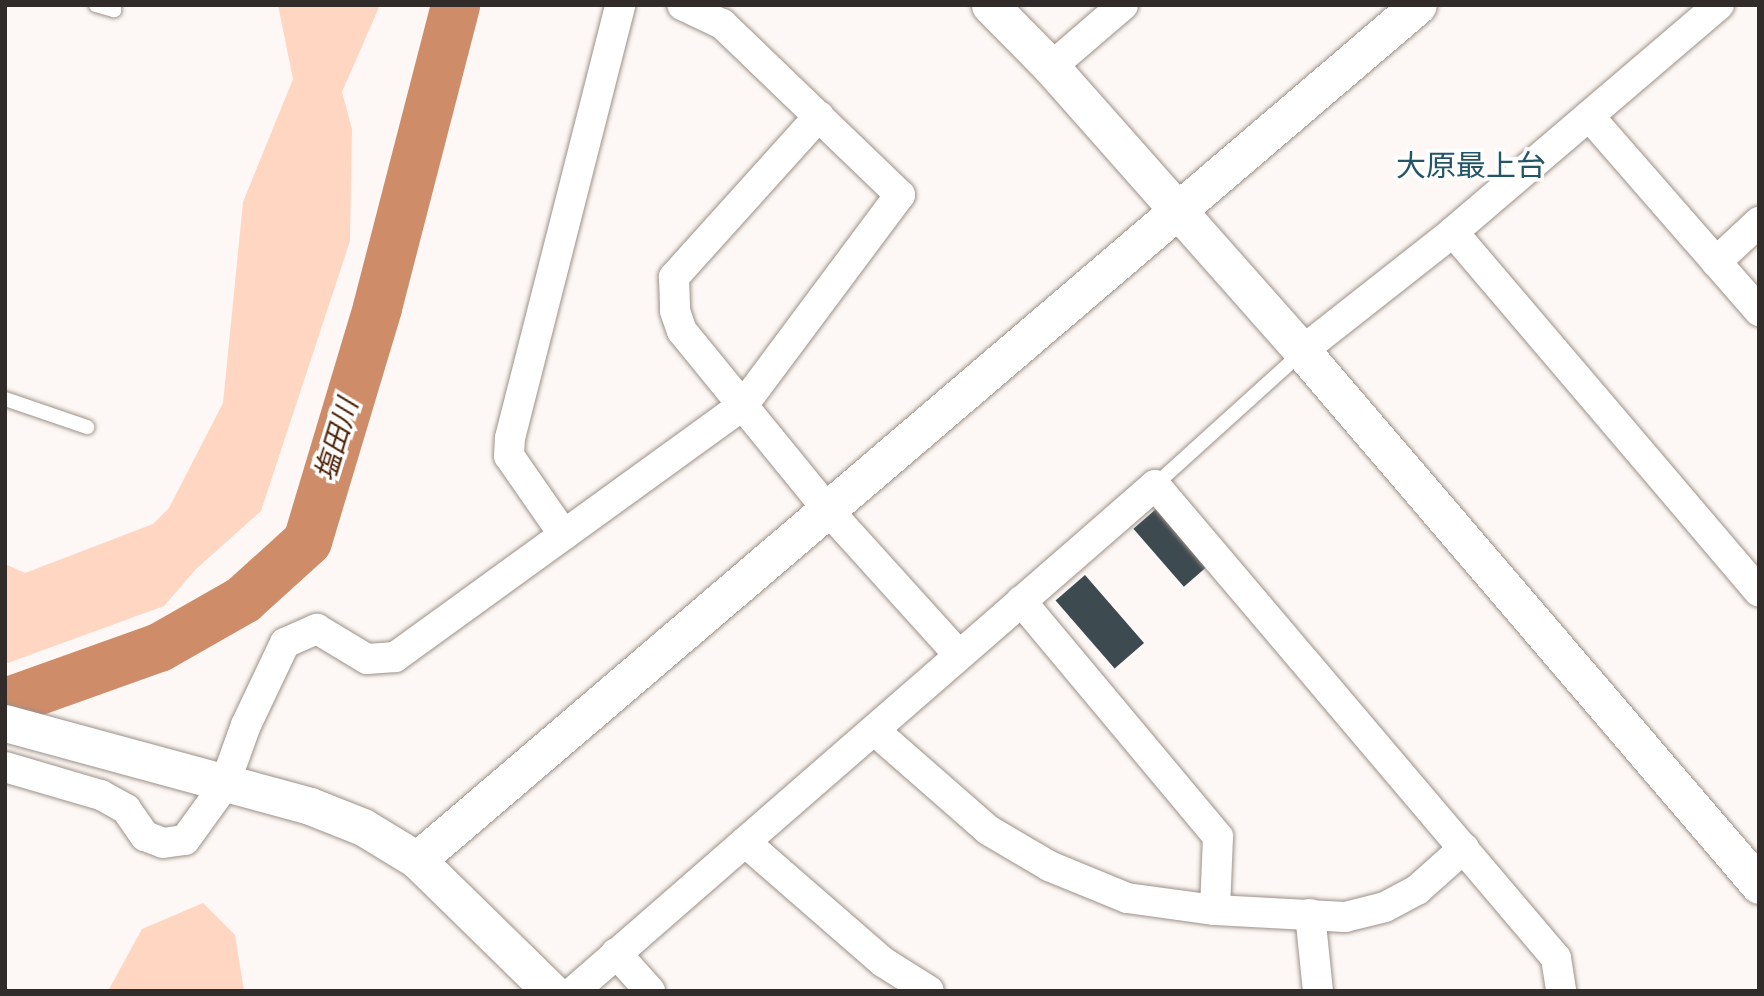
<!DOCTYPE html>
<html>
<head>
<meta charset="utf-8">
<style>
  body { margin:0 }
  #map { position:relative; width:1764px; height:996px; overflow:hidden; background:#fdf8f5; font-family:Signika,"Noto Sans JP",sans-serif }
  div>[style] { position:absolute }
  .green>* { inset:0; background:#fed6c2 }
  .river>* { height:49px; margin:-24.5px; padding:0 24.5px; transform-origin:24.5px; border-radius:24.5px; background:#ce8c69 }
  .building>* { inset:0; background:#3d4a4f; transform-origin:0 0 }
  .roads { filter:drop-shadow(0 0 2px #9c9089) drop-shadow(0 0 2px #9c9089) }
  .service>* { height:14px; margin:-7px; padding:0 7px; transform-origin:7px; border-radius:7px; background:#fff }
  .minor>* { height:30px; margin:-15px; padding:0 15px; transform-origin:15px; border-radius:15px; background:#fff }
  .tertiary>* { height:37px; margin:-18.5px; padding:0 18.5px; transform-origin:18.5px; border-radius:18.5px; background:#fff }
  span { translate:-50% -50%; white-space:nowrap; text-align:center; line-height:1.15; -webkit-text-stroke:7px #fff; paint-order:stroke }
  .water-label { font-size:28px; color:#4c2106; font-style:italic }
  .quarter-label { font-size:30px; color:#235566 }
  .frame { position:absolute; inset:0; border:7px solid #312c29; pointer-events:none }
</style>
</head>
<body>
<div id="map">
  <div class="green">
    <div style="clip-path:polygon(278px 5px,380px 5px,342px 92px,352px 129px,350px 241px,261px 511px,196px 569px,164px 606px,5px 664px,5px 564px,25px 573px,153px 524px,169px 508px,223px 403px,243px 202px,293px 79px)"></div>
    <div style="clip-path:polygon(203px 903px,235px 935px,244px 991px,108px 991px,142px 929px)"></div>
  </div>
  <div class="river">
    <div style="left:5px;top:702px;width:164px;rotate:-19.7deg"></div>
    <div style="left:159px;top:647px;width:97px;rotate:-29.7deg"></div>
    <div style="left:243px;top:599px;width:86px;rotate:-42.2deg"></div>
    <div style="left:307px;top:541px;width:244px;rotate:-73.3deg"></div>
    <div style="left:377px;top:307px;width:312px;rotate:-75.5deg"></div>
  </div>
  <div class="building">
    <div style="left:1156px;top:509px;width:77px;height:30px;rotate:49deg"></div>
    <div style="left:1085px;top:575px;width:90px;height:39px;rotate:49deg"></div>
  </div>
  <div class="roads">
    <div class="service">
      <div style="left:96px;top:5px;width:19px;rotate:16deg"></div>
      <div style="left:114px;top:10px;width:5px;rotate:-101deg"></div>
      <div style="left:5px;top:399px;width:87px;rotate:18.9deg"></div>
      <div style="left:1155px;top:485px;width:198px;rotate:-42.1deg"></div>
    </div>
    <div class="minor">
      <div style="left:1051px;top:67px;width:95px;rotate:-40.7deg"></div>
      <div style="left:819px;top:116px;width:217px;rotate:132deg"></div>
      <div style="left:674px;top:277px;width:34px;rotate:88deg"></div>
      <div style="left:675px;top:311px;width:21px;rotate:71deg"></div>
      <div style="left:682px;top:331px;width:230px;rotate:50.8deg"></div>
      <div style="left:827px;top:509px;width:197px;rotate:47.9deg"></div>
      <div style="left:1589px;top:116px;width:259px;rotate:48.9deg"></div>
      <div style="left:1453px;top:232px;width:472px;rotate:49.6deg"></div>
      <div style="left:1716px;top:262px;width:59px;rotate:-42.9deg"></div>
      <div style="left:1302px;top:351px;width:192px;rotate:-38.2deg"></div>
      <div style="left:1453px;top:232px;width:350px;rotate:-40.5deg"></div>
      <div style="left:564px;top:535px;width:96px;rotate:-124.8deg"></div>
      <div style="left:509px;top:456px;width:18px;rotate:-87deg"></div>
      <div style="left:510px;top:438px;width:447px;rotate:-75.7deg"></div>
      <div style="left:1021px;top:601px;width:307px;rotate:50.1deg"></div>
      <div style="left:1218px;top:837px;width:73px;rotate:92.4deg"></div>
      <div style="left:875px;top:731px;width:150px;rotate:41.2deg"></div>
      <div style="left:988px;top:830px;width:71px;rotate:30.5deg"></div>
      <div style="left:1049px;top:866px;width:84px;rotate:22.3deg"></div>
      <div style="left:1127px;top:898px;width:89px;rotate:7.8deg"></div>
      <div style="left:1215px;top:910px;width:130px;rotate:3.1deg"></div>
      <div style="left:1345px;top:917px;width:41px;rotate:-14deg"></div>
      <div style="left:1385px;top:907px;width:36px;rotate:-28deg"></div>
      <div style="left:1417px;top:890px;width:63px;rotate:-41.8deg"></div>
      <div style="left:5px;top:767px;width:100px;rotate:16.3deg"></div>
      <div style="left:101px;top:795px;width:29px;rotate:29deg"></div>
      <div style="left:126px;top:809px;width:33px;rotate:55deg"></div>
      <div style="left:145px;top:836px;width:19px;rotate:21deg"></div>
      <div style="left:163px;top:843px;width:22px;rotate:-8deg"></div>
      <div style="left:185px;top:840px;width:67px;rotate:-54.2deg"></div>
      <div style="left:224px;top:786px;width:65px;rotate:-70.2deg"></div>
      <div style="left:246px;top:725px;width:91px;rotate:-64.6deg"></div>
      <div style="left:285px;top:643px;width:35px;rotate:-24deg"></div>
      <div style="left:317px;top:629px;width:58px;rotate:31deg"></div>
      <div style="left:367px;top:659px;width:28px;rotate:-4deg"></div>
      <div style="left:395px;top:657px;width:431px;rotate:-35.9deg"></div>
      <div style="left:744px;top:404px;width:261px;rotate:-53.3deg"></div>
      <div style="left:900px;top:195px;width:247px;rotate:-136.1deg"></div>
      <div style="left:722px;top:24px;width:44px;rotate:-154.6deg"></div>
      <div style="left:745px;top:842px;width:183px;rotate:41deg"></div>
      <div style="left:883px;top:962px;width:54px;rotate:32.2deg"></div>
      <div style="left:1310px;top:914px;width:77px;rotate:84.1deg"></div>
      <div style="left:616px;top:953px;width:51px;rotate:48.2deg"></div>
      <div style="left:574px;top:991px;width:770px;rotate:-41.05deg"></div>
      <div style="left:1155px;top:485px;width:620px;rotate:49.71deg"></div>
      <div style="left:1556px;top:958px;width:33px;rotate:81deg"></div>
    </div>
    <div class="tertiary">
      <div style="left:990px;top:5px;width:87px;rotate:45.5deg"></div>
      <div style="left:1051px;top:67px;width:379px;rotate:48.5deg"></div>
      <div style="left:1302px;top:351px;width:703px;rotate:49.44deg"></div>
      <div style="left:5px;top:723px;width:316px;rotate:15.2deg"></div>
      <div style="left:310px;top:806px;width:57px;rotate:21.6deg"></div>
      <div style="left:363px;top:827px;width:63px;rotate:31.4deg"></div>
      <div style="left:417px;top:860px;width:187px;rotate:44.4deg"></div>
      <div style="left:417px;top:860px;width:1316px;rotate:-40.5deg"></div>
    </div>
  </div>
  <div class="water-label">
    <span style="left:337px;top:440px;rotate:-73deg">塩田川</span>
  </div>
  <div class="quarter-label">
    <span style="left:1471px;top:167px">大原最上台</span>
  </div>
  <div class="frame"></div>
</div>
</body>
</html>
